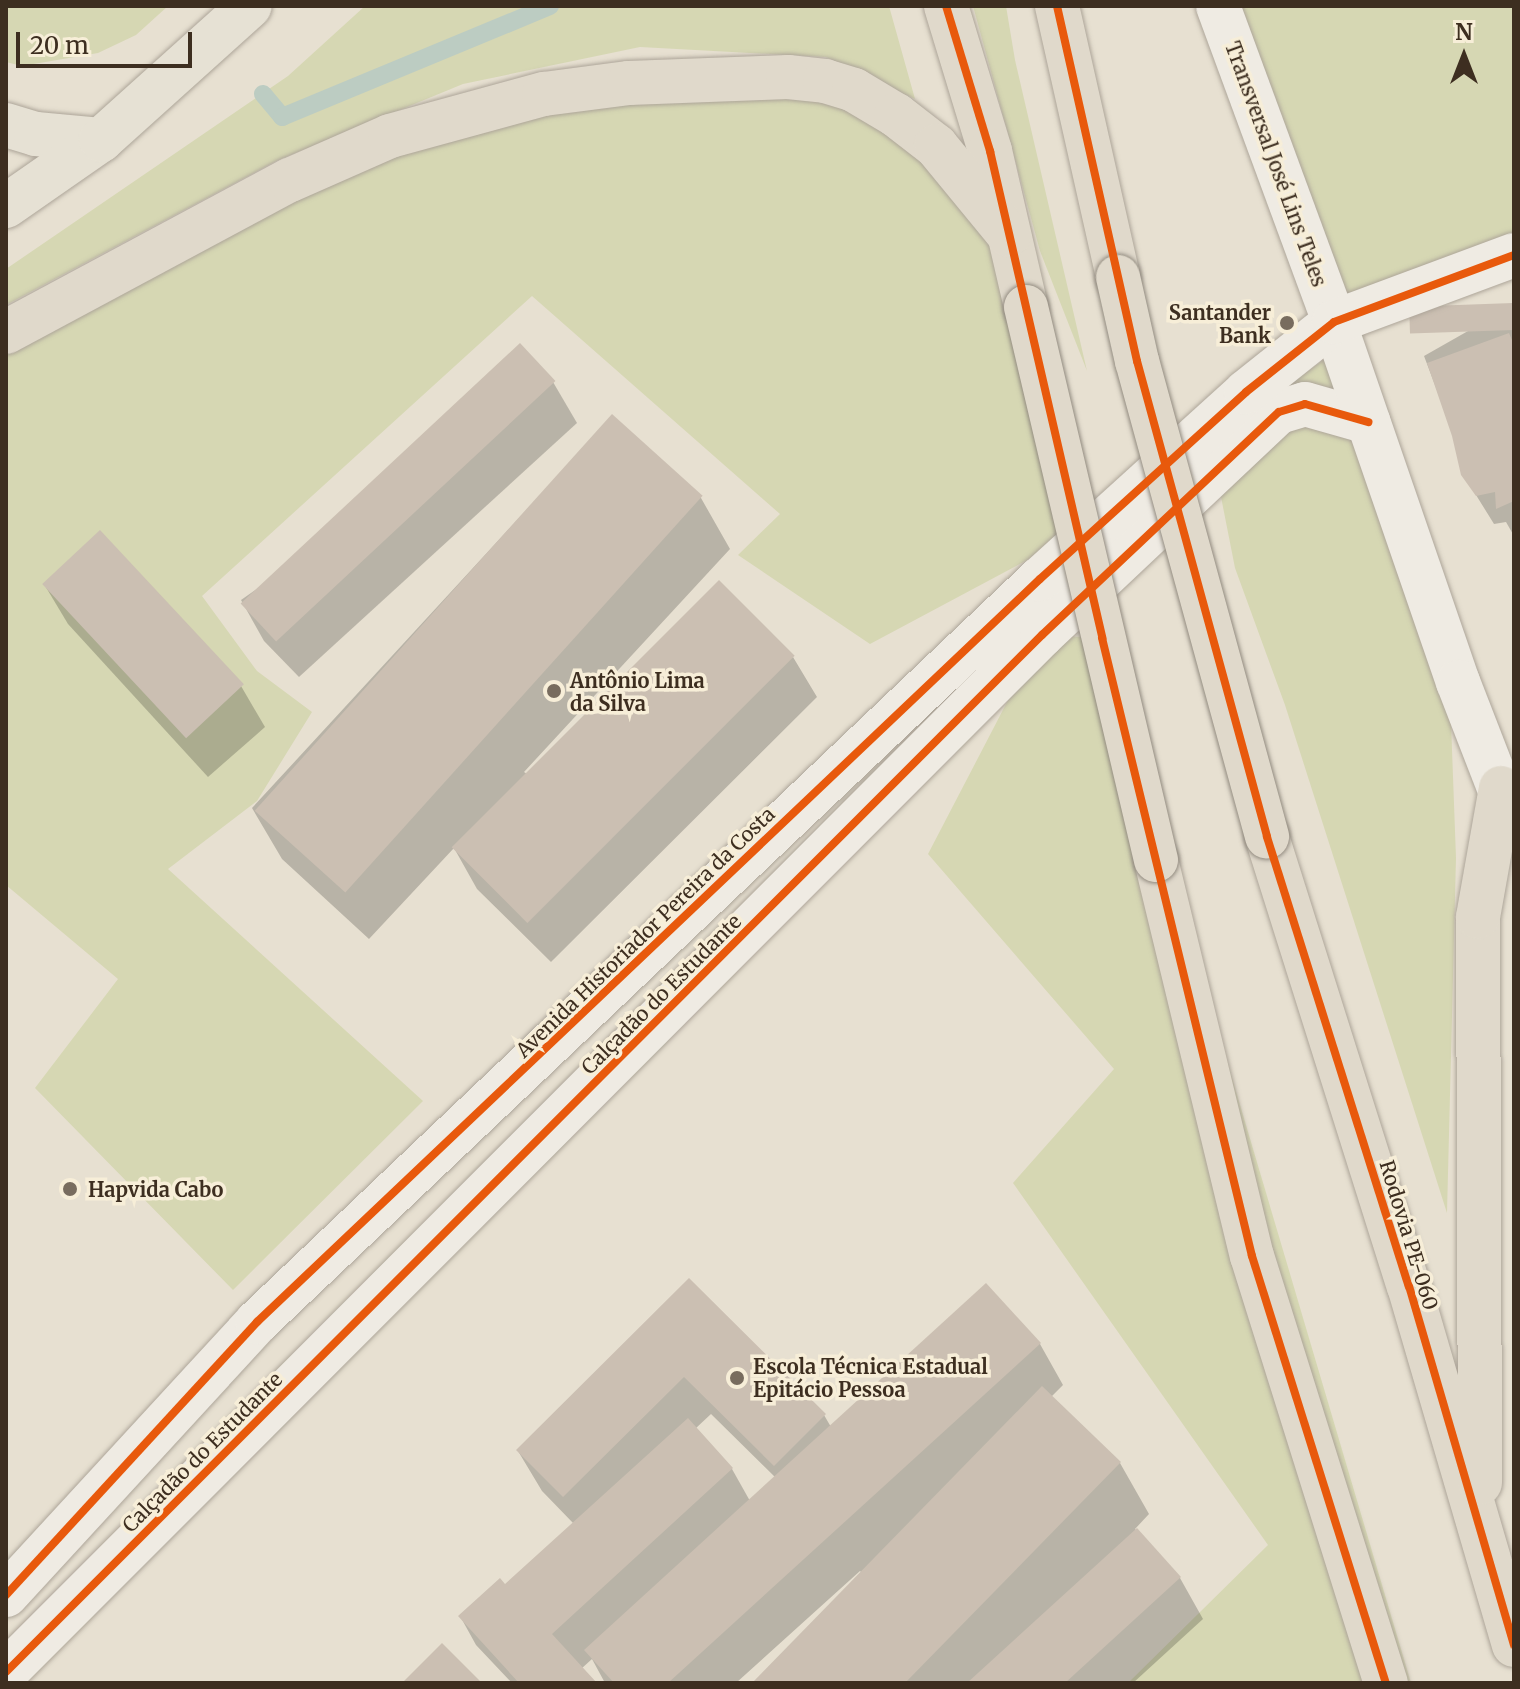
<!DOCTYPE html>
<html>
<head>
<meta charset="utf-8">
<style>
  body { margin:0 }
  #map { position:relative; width:1520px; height:1689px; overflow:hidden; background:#e7e0d1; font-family:Merriweather,serif }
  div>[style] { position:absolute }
  .green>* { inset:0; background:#d6d7b3 }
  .shadow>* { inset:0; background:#0003 }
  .stream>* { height:18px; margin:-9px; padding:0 9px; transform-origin:9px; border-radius:9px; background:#bcccc2 }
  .building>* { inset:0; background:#cbbfb2; transform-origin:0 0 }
  .roads { filter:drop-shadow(0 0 2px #ada599) drop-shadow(0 0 2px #ada599) }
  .pedestrian>* { height:44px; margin:-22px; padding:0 22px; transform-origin:22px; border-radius:22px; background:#efebe3 }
  .minor>* { height:44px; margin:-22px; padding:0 22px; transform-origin:22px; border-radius:22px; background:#efebe3 }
  .tertiary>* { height:44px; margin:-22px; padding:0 22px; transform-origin:22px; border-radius:22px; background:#efebe3 }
  .primary>* { height:44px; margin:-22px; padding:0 22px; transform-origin:22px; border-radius:22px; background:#e6e1d4 }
  .trunk>* { height:44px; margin:-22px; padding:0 22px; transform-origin:22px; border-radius:22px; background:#e0d9cb }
  .bridges { filter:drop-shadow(0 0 2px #928b80) drop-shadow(0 0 2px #928b80) }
  .trunk-bridge>* { height:44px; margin:-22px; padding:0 22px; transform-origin:22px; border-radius:22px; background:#e0d9cb }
  .cycleway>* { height:8px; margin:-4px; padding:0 4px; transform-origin:4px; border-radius:4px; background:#e8590c }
  .dots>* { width:22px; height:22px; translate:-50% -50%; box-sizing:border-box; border:4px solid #f7eed8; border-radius:50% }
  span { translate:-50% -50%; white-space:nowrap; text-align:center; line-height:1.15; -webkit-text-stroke:7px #f7eed8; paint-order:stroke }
  .street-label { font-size:20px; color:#3d2e20 }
  .poi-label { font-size:20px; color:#3d2e20; font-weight:700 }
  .right { translate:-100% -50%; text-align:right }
  .left { translate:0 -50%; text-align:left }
  .frame { position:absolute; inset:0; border:8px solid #3d2e20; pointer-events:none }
  .north { position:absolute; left:1424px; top:16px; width:80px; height:80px; -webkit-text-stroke:6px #f7eed8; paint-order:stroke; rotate:0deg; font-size:22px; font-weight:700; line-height:32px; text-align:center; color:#3d2e20 }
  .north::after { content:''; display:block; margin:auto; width:28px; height:36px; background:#3d2e20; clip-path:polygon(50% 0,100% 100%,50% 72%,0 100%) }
  .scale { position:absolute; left:16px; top:32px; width:176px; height:36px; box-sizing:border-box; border:4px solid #3d2e20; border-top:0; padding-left:10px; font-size:24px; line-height:28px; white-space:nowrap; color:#3d2e20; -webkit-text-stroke:6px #f7eed8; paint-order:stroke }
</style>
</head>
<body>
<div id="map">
  <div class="green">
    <div style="clip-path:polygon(6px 6px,168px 6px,136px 35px,98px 53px,22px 66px,6px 62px)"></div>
    <div style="clip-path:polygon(365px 6px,889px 6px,915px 99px,826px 57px,640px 47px,463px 84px,276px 161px,6px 305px,6px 269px,288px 76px)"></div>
    <div style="clip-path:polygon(973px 6px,1006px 6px,1015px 60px,1087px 371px,1040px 251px)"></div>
    <div style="clip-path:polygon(1235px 6px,1514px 6px,1514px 255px,1334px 322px)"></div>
    <div style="clip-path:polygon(681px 96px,811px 99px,990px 151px,1078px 533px,870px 644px,738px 555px,780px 514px,532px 296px,202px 596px,257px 671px,312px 712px,257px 801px,168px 869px,423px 1101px,233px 1290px,35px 1088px,118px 979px,6px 885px,6px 332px,434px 135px,549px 106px)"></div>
    <div style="clip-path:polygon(1329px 356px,1451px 722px,1456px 858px,1447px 1213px,1285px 705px,1235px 568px,1210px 441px)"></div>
    <div style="clip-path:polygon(1042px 635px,1102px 638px,1411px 1683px,1128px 1683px,1268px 1545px,1013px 1183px,1114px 1069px,928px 854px)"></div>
  </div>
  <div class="shadow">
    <div style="clip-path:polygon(1512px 306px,1514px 310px,1514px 536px,1506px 522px,1494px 524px,1463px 474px,1454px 435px,1424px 356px)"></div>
    <div style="clip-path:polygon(553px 382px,577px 423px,299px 677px,264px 641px,241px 600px)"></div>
    <div style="clip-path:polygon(612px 417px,701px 498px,730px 549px,524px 772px,527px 774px,793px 657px,817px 697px,551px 962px,477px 889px,454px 848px,369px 939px,282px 859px,252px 808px)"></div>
    <div style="clip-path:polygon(44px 584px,241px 686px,265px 727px,208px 777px,68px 624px)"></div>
    <div style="clip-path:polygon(evenodd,689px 1280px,824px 1415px,831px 1427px,986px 1286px,1040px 1344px,1063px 1385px,1051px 1397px,1120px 1463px,1149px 1514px,1135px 1529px,1180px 1578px,1203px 1619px,1133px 1683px,755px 1683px,862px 1573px,860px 1571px,736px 1683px,605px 1683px,592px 1659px,581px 1669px,594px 1683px,512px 1683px,476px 1645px,460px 1616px,505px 1586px,574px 1524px,542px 1491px,518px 1451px,689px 1280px,711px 1414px,776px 1478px,750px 1501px,732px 1469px,695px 1429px,711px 1414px)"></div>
  </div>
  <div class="stream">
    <div style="left:263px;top:94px;width:30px;rotate:50deg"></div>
    <div style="left:282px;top:117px;width:290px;rotate:-22.5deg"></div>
  </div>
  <div class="building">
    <div style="left:1513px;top:303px;width:27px;height:104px;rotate:88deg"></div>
    <div style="clip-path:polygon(1509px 333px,1514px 345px,1514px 501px,1496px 509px,1495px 492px,1476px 496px,1461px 475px,1452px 436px,1427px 363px)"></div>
    <div style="left:520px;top:343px;width:52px;height:382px;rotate:47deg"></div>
    <div style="left:612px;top:414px;width:122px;height:534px;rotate:42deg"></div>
    <div style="left:100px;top:530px;width:211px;height:79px;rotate:47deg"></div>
    <div style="left:719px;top:580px;width:107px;height:378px;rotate:45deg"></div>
    <div style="clip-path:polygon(689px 1278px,826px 1414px,774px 1466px,684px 1377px,563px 1497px,516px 1450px)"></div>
    <div style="clip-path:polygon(986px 1283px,1041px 1343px,668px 1683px,614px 1683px,584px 1650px)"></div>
    <div style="clip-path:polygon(1042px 1386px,1121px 1462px,905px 1683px,752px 1683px)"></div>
    <div style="clip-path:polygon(688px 1418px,733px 1468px,552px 1634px,597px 1683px,519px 1683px,458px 1616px,500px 1578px,505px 1584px)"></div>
    <div style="clip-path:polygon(1137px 1528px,1181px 1577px,1065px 1683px,967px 1683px)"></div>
    <div style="clip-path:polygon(442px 1643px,482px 1683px,402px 1683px)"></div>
  </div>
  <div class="roads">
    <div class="pedestrian">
      <div style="left:6px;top:1672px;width:1466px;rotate:-45.03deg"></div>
      <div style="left:1042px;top:635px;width:325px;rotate:-43.3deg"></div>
      <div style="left:1279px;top:412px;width:27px;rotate:-17deg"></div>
      <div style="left:1305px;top:404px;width:66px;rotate:15.9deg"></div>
    </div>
    <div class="minor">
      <div style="left:1218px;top:6px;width:337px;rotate:69.8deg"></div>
      <div style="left:1334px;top:322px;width:381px;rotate:71deg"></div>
      <div style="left:1458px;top:682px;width:152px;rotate:68.8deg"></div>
    </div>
    <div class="tertiary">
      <div style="left:6px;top:1595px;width:371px;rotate:-47.4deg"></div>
      <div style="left:257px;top:1322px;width:1079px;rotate:-43.5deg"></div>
      <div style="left:1040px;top:579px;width:278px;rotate:-42.2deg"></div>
      <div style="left:1246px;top:392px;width:112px;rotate:-38.5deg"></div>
      <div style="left:1334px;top:322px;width:192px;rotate:-20.4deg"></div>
    </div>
    <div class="primary">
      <div style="left:6px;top:125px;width:31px;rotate:17deg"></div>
      <div style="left:36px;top:134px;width:65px;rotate:5.3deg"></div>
      <div style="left:6px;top:206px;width:116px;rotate:-34.8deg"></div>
      <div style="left:101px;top:140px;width:200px;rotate:-42deg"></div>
    </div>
    <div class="trunk">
      <div style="left:946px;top:6px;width:152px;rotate:73.1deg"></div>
      <div style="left:990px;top:151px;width:160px;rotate:77deg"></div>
      <div style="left:1057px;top:6px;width:278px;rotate:77.3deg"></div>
      <div style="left:6px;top:332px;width:322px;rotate:-28.2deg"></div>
      <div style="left:290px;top:180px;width:109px;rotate:-23.7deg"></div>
      <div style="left:390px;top:136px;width:160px;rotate:-15.3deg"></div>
      <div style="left:544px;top:94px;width:86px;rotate:-7.4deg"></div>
      <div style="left:629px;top:83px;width:159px;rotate:-2.2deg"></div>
      <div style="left:788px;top:77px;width:37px;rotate:6deg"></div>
      <div style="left:825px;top:81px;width:30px;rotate:17deg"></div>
      <div style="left:854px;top:90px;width:49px;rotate:30.8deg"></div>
      <div style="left:896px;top:115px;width:51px;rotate:37.8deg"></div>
      <div style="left:936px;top:146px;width:115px;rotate:50.6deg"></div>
      <div style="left:1267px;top:837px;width:471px;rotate:72.5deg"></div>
      <div style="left:1409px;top:1286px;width:374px;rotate:73.7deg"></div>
      <div style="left:1156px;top:860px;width:407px;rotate:76.4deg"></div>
      <div style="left:1252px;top:1256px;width:448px;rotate:72.6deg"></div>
      <div style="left:1480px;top:1483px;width:566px;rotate:-90.2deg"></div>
      <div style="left:1478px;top:917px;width:131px;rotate:-79.9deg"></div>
    </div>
  </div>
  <div class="bridges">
    <div class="trunk-bridge">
      <div style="left:1118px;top:277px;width:86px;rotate:77.3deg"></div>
      <div style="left:1137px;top:361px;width:493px;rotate:74.7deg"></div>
      <div style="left:1026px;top:307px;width:568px;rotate:76.77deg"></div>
    </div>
  </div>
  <div class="cycleway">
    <div style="left:946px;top:6px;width:152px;rotate:73.1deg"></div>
    <div style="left:990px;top:151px;width:500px;rotate:77deg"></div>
    <div style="left:1102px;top:638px;width:636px;rotate:76.36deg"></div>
    <div style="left:1252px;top:1256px;width:448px;rotate:72.6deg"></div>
    <div style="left:1057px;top:6px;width:364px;rotate:77.3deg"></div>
    <div style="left:1137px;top:361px;width:493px;rotate:74.7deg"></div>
    <div style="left:1267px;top:837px;width:471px;rotate:72.5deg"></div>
    <div style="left:1409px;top:1286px;width:374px;rotate:73.7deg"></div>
    <div style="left:6px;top:1595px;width:371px;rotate:-47.4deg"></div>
    <div style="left:257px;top:1322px;width:1079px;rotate:-43.5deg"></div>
    <div style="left:1040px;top:579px;width:278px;rotate:-42.2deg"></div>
    <div style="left:1246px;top:392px;width:112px;rotate:-38.5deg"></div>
    <div style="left:1334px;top:322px;width:192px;rotate:-20.4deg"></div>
    <div style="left:6px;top:1672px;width:1466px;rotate:-45.03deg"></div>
    <div style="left:1042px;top:635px;width:325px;rotate:-43.3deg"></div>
    <div style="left:1279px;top:412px;width:27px;rotate:-17deg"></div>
    <div style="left:1305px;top:404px;width:66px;rotate:15.9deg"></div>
  </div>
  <div class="dots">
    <div style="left:1287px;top:323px;background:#786c5e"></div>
    <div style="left:554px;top:691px;background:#786c5e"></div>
    <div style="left:70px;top:1189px;background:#786c5e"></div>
    <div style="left:737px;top:1378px;background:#786c5e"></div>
  </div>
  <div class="street-label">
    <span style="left:1276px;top:164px;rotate:70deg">Transversal José Lins Teles</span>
    <span style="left:645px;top:932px;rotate:-44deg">Avenida Historiador Pereira da Costa</span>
    <span style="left:661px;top:994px;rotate:-45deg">Calçadão do Estudante</span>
    <span style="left:1409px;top:1235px;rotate:73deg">Rodovia PE-060</span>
    <span style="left:202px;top:1452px;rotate:-45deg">Calçadão do Estudante</span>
  </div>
  <div class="poi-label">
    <span class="right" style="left:1271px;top:324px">Santander<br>Bank</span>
    <span class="left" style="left:570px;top:692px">Antônio Lima<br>da Silva</span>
    <span class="left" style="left:88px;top:1189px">Hapvida Cabo</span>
    <span class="left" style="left:753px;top:1378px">Escola Técnica Estadual<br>Epitácio Pessoa</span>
  </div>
  <div class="frame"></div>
  <div class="north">N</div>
  <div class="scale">20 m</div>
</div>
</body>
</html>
